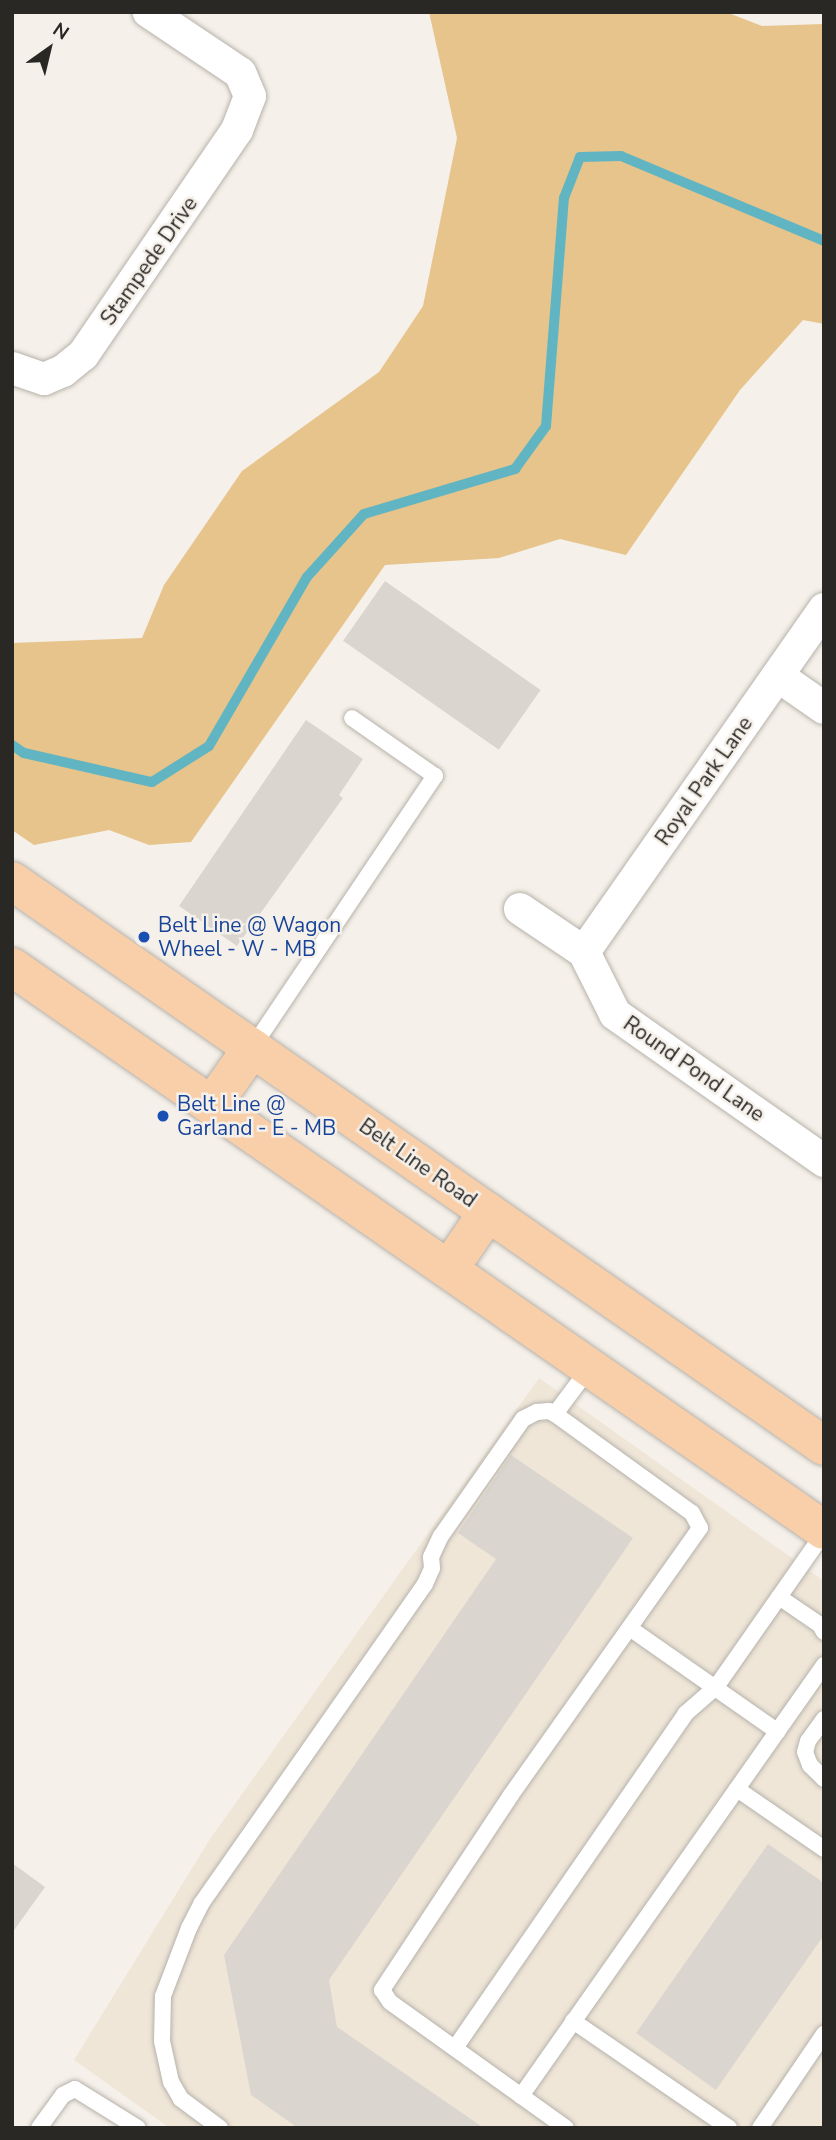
<!DOCTYPE html>
<html>
<head>
<meta charset="utf-8">
<style>
  body { margin:0 }
  #map { position:relative; width:836px; height:2140px; overflow:hidden; background:#f5f0e9; font-family:"Nunito Sans",sans-serif }
  div>[style] { position:absolute }
  .built>* { inset:0; background:#efe6d8 }
  .green>* { inset:0; background:#e6c48b }
  .stream>* { height:10px; margin:-5px; padding:0 5px; transform-origin:5px; border-radius:5px; background:#61b5c3 }
  .building>* { inset:0; background:#dad6cf; transform-origin:0 0 }
  .roads { filter:drop-shadow(0 0 2px #b6b2ab) drop-shadow(0 0 2px #b6b2ab) }
  .lane>* { height:16px; margin:-8px; padding:0 8px; transform-origin:8px; border-radius:8px; background:#fff }
  .street>* { height:32px; margin:-16px; padding:0 16px; transform-origin:16px; border-radius:16px; background:#fff }
  .primary>* { height:38px; margin:-19px; padding:0 19px; transform-origin:19px; border-radius:19px; background:#f9cfaa }
  .dots>* { width:19px; height:19px; translate:-50% -50%; box-sizing:border-box; border:4px solid #f5f0e9; border-radius:50% }
  span { translate:-50% -50%; white-space:nowrap; text-align:center; line-height:1.15; -webkit-text-stroke:5px #f5f0e9; paint-order:stroke }
  .street-label { font-size:21px; color:#2a2825 }
  .transit-label { font-size:21px; color:#164399 }
  .left { translate:0 -50%; text-align:left }
  .frame { position:absolute; inset:0; border:14px solid #2a2825; pointer-events:none }
  .north { position:absolute; left:14px; top:14px; width:70px; height:70px; -webkit-text-stroke:5px #f5f0e9; paint-order:stroke; rotate:34deg; font-size:19px; font-weight:700; line-height:28px; text-align:center; color:#2a2825 }
  .north::after { content:''; display:block; margin:auto; width:24px; height:32px; background:#2a2825; clip-path:polygon(50% 0,100% 100%,50% 72%,0 100%) }
</style>
</head>
<body>
<div id="map">
  <div class="built">
    <div style="clip-path:polygon(539px 1378px,824px 1581px,824px 2128px,170px 2128px,74px 2060px,210px 1839px)"></div>
  </div>
  <div class="green">
    <div style="clip-path:polygon(429px 12px,726px 12px,762px 26px,824px 24px,824px 324px,803px 320px,740px 390px,626px 555px,560px 539px,499px 558px,385px 565px,191px 842px,149px 845px,109px 830px,34px 845px,12px 830px,12px 643px,142px 638px,164px 585px,242px 471px,379px 372px,423px 306px,457px 138px)"></div>
  </div>
  <div class="stream">
    <div style="left:12px;top:745px;width:14px;rotate:34deg"></div>
    <div style="left:24px;top:753px;width:131px;rotate:12.8deg"></div>
    <div style="left:152px;top:782px;width:67px;rotate:-32.3deg"></div>
    <div style="left:209px;top:746px;width:195px;rotate:-59.9deg"></div>
    <div style="left:307px;top:577px;width:85px;rotate:-47.9deg"></div>
    <div style="left:364px;top:514px;width:158px;rotate:-16.6deg"></div>
    <div style="left:515px;top:469px;width:53px;rotate:-54.2deg"></div>
    <div style="left:546px;top:426px;width:229px;rotate:-85.5deg"></div>
    <div style="left:564px;top:198px;width:44px;rotate:-68.7deg"></div>
    <div style="left:580px;top:157px;width:41px;rotate:-1.4deg"></div>
    <div style="left:621px;top:156px;width:220px;rotate:22.7deg"></div>
  </div>
  <div class="building">
    <div style="left:385px;top:581px;width:190px;height:73px;rotate:35deg"></div>
    <div style="clip-path:polygon(306px 720px,363px 759px,339px 795px,343px 798px,237px 946px,179px 906px)"></div>
    <div style="clip-path:polygon(511px 1455px,633px 1538px,329px 1980px,337px 2027px,484px 2128px,298px 2128px,251px 2095px,224px 1955px,496px 1559px,458px 1533px)"></div>
    <div style="clip-path:polygon(768px 1844px,824px 1883px,824px 1935px,716px 2090px,636px 2033px)"></div>
    <div style="clip-path:polygon(12px 1863px,45px 1887px,12px 1933px)"></div>
  </div>
  <div class="roads">
    <div class="lane">
      <div style="left:252px;top:1048px;width:328px;rotate:-56.1deg"></div>
      <div style="left:435px;top:776px;width:101px;rotate:-145.1deg"></div>
      <div style="left:555px;top:1414px;width:169px;rotate:35.9deg"></div>
      <div style="left:692px;top:1513px;width:17px;rotate:62deg"></div>
      <div style="left:700px;top:1528px;width:327px;rotate:125.3deg"></div>
      <div style="left:511px;top:1795px;width:234px;rotate:123.5deg"></div>
      <div style="left:382px;top:1990px;width:14px;rotate:56deg"></div>
      <div style="left:390px;top:2002px;width:216px;rotate:35.6deg"></div>
      <div style="left:779px;top:1597px;width:50px;rotate:34.3deg"></div>
      <div style="left:820px;top:1625px;width:8px;rotate:60deg"></div>
      <div style="left:631px;top:1629px;width:179px;rotate:35deg"></div>
      <div style="left:824px;top:1719px;width:27px;rotate:126deg"></div>
      <div style="left:808px;top:1741px;width:11px;rotate:105deg"></div>
      <div style="left:805px;top:1752px;width:14px;rotate:69deg"></div>
      <div style="left:810px;top:1765px;width:20px;rotate:45deg"></div>
      <div style="left:737px;top:1789px;width:106px;rotate:34.6deg"></div>
      <div style="left:573px;top:2021px;width:189px;rotate:34.4deg"></div>
      <div style="left:455px;top:2048px;width:406px;rotate:-55.4deg"></div>
      <div style="left:685px;top:1714px;width:41px;rotate:-41.1deg"></div>
      <div style="left:716px;top:1687px;width:188px;rotate:-55deg"></div>
      <div style="left:521px;top:2096px;width:527px;rotate:-54.89deg"></div>
      <div style="left:39px;top:2128px;width:41px;rotate:-54deg"></div>
      <div style="left:63px;top:2095px;width:13px;rotate:-27deg"></div>
      <div style="left:75px;top:2089px;width:74px;rotate:31.8deg"></div>
      <div style="left:220px;top:2128px;width:49px;rotate:-143.4deg"></div>
      <div style="left:181px;top:2099px;width:20px;rotate:-120deg"></div>
      <div style="left:171px;top:2082px;width:42px;rotate:-102.4deg"></div>
      <div style="left:162px;top:2041px;width:45px;rotate:-88.7deg"></div>
      <div style="left:163px;top:1996px;width:73px;rotate:-69.1deg"></div>
      <div style="left:189px;top:1928px;width:27px;rotate:-63deg"></div>
      <div style="left:201px;top:1904px;width:391px;rotate:-55deg"></div>
      <div style="left:425px;top:1584px;width:17px;rotate:-66deg"></div>
      <div style="left:432px;top:1568px;width:11px;rotate:-95deg"></div>
      <div style="left:431px;top:1557px;width:23px;rotate:-65deg"></div>
      <div style="left:441px;top:1536px;width:143px;rotate:-55deg"></div>
      <div style="left:523px;top:1419px;width:16px;rotate:-27deg"></div>
      <div style="left:537px;top:1412px;width:12px;rotate:-5deg"></div>
      <div style="left:549px;top:1411px;width:7px;rotate:27deg"></div>
      <div style="left:555px;top:1414px;width:59px;rotate:-53.3deg"></div>
      <div style="left:760px;top:2128px;width:114px;rotate:-55.8deg"></div>
    </div>
    <div class="street">
      <div style="left:12px;top:368px;width:34px;rotate:19deg"></div>
      <div style="left:44px;top:379px;width:21px;rotate:-23deg"></div>
      <div style="left:63px;top:371px;width:26px;rotate:-39deg"></div>
      <div style="left:83px;top:355px;width:273px;rotate:-55.6deg"></div>
      <div style="left:237px;top:130px;width:36px;rotate:-69deg"></div>
      <div style="left:250px;top:96px;width:25px;rotate:-113deg"></div>
      <div style="left:240px;top:73px;width:110px;rotate:-146.2deg"></div>
      <div style="left:778px;top:676px;width:56px;rotate:34.8deg"></div>
      <div style="left:520px;top:909px;width:77px;rotate:33.9deg"></div>
      <div style="left:584px;top:952px;width:69px;rotate:63.4deg"></div>
      <div style="left:615px;top:1014px;width:256px;rotate:35.1deg"></div>
      <div style="left:584px;top:952px;width:419px;rotate:-55deg"></div>
    </div>
    <div class="primary">
      <div style="left:12px;top:881px;width:989px;rotate:34.83deg"></div>
      <div style="left:12px;top:967px;width:988px;rotate:34.74deg"></div>
      <div style="left:212px;top:1105px;width:70px;rotate:-54.9deg"></div>
      <div style="left:449px;top:1269px;width:69px;rotate:-55.6deg"></div>
    </div>
  </div>
  <div class="dots">
    <div style="left:144px;top:937px;background:#1a4fb4"></div>
    <div style="left:163px;top:1116px;background:#1a4fb4"></div>
  </div>
  <div class="street-label">
    <span style="left:149px;top:261px;rotate:-55deg">Stampede Drive</span>
    <span style="left:704px;top:781px;rotate:-55deg">Royal Park Lane</span>
    <span style="left:694px;top:1069px;rotate:35deg">Round Pond Lane</span>
    <span style="left:418px;top:1163px;rotate:35deg">Belt Line Road</span>
  </div>
  <div class="transit-label">
    <span class="left" style="left:158px;top:937px">Belt Line @ Wagon<br>Wheel - W - MB</span>
    <span class="left" style="left:177px;top:1116px">Belt Line @<br>Garland - E - MB</span>
  </div>
  <div class="frame"></div>
  <div class="north">N</div>
</div>
</body>
</html>
